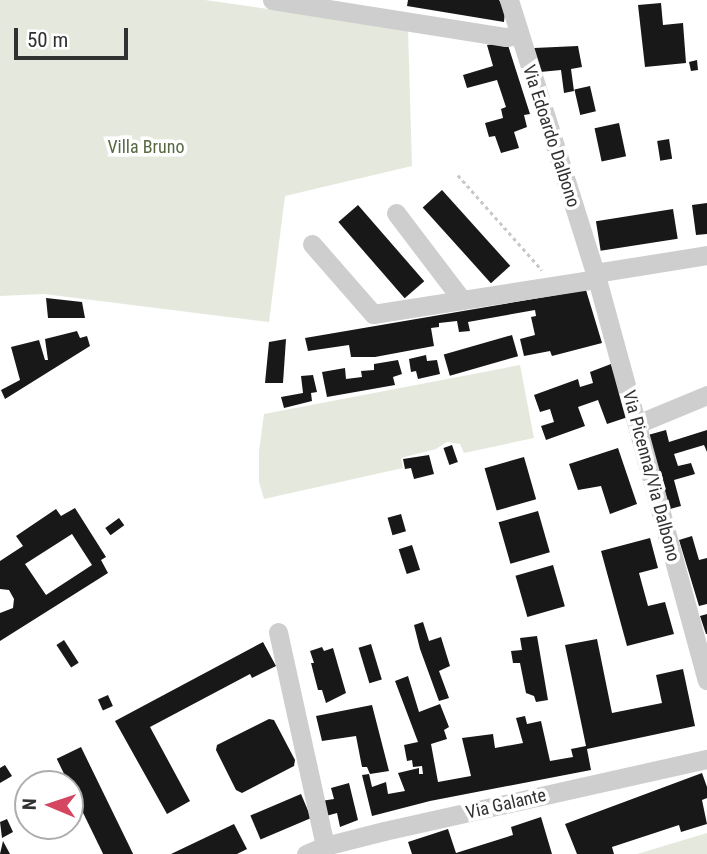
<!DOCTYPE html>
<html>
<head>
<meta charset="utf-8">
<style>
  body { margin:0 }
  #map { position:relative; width:707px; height:854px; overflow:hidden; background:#fff; font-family:"Roboto Condensed",sans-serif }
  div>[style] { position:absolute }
  .green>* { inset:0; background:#e5e9dd }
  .building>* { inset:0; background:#181818; transform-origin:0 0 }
  .path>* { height:2.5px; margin-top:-1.25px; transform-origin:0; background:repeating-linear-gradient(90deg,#c8c8c8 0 3.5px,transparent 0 7px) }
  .minor>* { height:19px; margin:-9.5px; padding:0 9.5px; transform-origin:9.5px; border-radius:9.5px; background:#cecece }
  span { translate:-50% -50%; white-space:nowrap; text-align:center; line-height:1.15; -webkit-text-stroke:7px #fff; paint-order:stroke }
  .street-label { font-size:18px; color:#313131 }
  .park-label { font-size:18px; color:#586942 }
  .north { position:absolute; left:14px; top:770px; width:70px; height:70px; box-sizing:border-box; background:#fff; border:2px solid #adadad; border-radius:50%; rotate:272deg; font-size:19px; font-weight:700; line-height:28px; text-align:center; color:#313131 }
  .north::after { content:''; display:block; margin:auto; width:24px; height:32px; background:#d54660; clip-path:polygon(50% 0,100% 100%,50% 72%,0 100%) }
  .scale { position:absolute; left:14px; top:28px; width:114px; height:32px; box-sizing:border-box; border:4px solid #313131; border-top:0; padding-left:9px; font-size:21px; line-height:24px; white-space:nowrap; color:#313131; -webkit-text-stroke:5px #fff; paint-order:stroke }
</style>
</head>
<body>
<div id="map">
  <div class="green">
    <div style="clip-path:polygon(0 0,205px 0,408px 29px,412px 166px,285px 196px,269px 322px,44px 294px,0 296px)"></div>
    <div style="clip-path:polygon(520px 365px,534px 438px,464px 453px,460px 444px,447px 442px,436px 449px,401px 458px,403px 468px,264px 499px,259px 482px,259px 451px,264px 414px)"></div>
    <div style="clip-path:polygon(707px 833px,707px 854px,637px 854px)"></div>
  </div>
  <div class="building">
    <div style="clip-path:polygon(408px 0,499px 0,505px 11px,504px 22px,407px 6px)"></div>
    <div style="clip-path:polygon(661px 3px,663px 25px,683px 23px,686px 63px,645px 67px,638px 5px)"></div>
    <div style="clip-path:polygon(507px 42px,530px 114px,524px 115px,527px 127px,514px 132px,519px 148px,501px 153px,495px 136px,489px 137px,485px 123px,503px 118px,501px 109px,506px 107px,497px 80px,467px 88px,463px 75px,493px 66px,487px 45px)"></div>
    <div style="clip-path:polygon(578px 46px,582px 67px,571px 69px,574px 91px,564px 93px,561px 70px,540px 72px,534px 48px)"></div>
    <div style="clip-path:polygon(697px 60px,698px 70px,691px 71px,689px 62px)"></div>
    <div style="left:590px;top:86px;width:26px;height:16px;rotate:77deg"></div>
    <div style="left:619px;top:123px;width:34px;height:25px;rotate:78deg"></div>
    <div style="left:669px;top:139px;width:20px;height:12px;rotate:81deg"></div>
    <div style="left:442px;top:190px;width:102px;height:26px;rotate:48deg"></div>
    <div style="clip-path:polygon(707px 203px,707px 234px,696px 235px,692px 205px)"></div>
    <div style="left:358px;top:205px;width:101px;height:26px;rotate:49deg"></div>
    <div style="left:673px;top:209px;width:30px;height:78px;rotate:81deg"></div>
    <div style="clip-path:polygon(586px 290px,602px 343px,552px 356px,550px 351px,524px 356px,520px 339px,535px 335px,531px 317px,536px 316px,535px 310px,468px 322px,470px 331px,459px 332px,457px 321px,439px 323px,439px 327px,431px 328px,434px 346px,375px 357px,351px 357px,349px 345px,308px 351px,305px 338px)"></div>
    <div style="clip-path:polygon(46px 298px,82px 302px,85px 318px,48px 318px)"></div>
    <div style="clip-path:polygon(77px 331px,80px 338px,87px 336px,90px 346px,5px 399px,1px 390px,20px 380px,11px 347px,39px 340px,45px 360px,48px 360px,45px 339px)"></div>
    <div style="left:512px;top:335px;width:22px;height:71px;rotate:74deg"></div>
    <div style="clip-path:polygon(286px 339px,283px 383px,265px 383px,269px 342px)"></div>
    <div style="clip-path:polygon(426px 355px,427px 361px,437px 360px,440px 374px,418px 379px,416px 371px,411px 372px,409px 359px)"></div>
    <div style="clip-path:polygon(398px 360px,402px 374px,393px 377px,395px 385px,327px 397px,322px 372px,345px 368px,346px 379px,362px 377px,361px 371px,374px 370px,374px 364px)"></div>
    <div style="clip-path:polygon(611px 364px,628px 417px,607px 424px,598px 400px,578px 407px,585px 426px,546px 440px,541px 426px,554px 422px,550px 409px,540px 412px,534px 395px,578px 379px,580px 387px,593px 383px,590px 372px)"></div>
    <div style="clip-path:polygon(313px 375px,317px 392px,311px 393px,312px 401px,284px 408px,281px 397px,303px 393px,301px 376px)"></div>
    <div style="clip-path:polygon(666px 430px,669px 442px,707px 430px,707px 452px,704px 445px,674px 454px,678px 466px,691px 463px,695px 474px,674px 480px,681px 506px,670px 509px,648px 435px)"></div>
    <div style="left:452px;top:445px;width:18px;height:9px;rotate:71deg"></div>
    <div style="clip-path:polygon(618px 448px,637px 504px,610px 514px,601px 486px,578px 490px,569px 464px)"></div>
    <div style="clip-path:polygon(429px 455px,434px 474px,414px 479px,411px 468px,405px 469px,403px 459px)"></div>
    <div style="left:524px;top:457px;width:44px;height:41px;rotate:74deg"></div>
    <div style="clip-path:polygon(evenodd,75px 508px,106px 557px,101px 560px,108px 573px,0 641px,0 613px,13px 608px,14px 599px,9px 590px,0 589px,0 561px,23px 546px,16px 536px,56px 509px,61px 516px,75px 508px,72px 534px,92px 565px,46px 595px,25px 564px,72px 534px)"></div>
    <div style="left:538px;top:511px;width:43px;height:41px;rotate:74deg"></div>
    <div style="left:401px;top:514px;width:18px;height:14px;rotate:74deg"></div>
    <div style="left:119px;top:518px;width:9px;height:17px;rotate:54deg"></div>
    <div style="clip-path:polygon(692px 536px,699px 560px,707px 558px,707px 604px,699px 606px,679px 540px)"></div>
    <div style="clip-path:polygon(650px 538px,658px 568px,639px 573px,648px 606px,665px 602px,674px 634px,627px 646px,601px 551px)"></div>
    <div style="left:412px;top:545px;width:26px;height:14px;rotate:72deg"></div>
    <div style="left:553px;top:565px;width:43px;height:39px;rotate:74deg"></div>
    <div style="clip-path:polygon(707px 614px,707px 634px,706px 634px,700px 616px)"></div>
    <div style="clip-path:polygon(423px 622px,429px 641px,441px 637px,450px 666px,439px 671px,449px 698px,439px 701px,420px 649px,414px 625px)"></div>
    <div style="clip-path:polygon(537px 636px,548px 700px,536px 702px,534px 696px,526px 693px,520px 663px,513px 663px,511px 651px,522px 650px,520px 638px)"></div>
    <div style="clip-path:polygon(597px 639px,612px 713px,662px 703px,656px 675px,683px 669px,695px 726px,587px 749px,591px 770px,430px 801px,372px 816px,362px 775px,369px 774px,372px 787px,386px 782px,388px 794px,405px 791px,398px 773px,419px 768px,419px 774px,423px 774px,422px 766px,413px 767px,412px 760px,407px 761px,404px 745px,418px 742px,395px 681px,408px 676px,419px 712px,440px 704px,449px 727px,444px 730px,447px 739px,431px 744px,438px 782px,471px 776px,462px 738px,493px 734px,495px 748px,523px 743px,516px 718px,525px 716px,527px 724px,541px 721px,550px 761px,573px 757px,571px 749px,586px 746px,565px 645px)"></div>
    <div style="left:64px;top:640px;width:27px;height:9px;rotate:57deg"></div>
    <div style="clip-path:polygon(263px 642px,276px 666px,252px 678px,250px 674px,150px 727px,190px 801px,167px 814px,115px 721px)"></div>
    <div style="left:371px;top:644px;width:37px;height:13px;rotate:73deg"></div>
    <div style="clip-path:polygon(322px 647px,324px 651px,333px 648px,346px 693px,326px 703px,322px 690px,318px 690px,311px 663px,314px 663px,310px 651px)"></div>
    <div style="left:108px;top:695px;width:12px;height:11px;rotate:66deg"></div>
    <div style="clip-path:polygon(372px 705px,389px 771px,370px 774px,367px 767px,362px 767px,356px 736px,322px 741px,316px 716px)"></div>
    <div style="clip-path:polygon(269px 719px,274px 720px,295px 760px,294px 766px,242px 793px,236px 790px,216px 750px,217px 745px)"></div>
    <div style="left:81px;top:747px;width:119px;height:27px;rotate:64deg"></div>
    <div style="clip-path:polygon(5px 765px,12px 776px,0 783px,0 768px)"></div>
    <div style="clip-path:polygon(702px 773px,707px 787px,707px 798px,702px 800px,707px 824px,681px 832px,679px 825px,612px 847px,614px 854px,577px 854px,565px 824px)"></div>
    <div style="clip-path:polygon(349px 783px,358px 820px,340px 827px,337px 813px,326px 816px,321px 801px,334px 799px,331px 788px)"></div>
    <div style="left:301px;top:794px;width:26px;height:55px;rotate:67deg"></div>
    <div style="clip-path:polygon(541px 817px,552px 854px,412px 854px,408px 842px,448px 829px,456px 853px,513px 835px,511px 827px)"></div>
    <div style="clip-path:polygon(7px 819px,13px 832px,2px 838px,0 822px)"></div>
    <div style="clip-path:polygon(234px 824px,247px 849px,237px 854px,171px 854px)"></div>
    <div style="clip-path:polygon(3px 841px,10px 854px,0 854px)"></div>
  </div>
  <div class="path">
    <div style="left:458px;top:175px;width:127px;rotate:48.5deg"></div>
  </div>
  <div class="minor">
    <div style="left:272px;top:0;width:237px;rotate:9deg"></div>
    <div style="left:506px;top:37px;width:13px;rotate:-9deg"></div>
    <div style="left:509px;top:0;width:293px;rotate:72.5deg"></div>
    <div style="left:597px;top:279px;width:416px;rotate:74.7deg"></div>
    <div style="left:396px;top:213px;width:109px;rotate:52.8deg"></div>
    <div style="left:312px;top:244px;width:93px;rotate:48.9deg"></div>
    <div style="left:373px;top:314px;width:227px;rotate:-8.9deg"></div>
    <div style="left:595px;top:273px;width:113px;rotate:-9.1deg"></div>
    <div style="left:637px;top:424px;width:76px;rotate:-22.5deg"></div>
    <div style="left:278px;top:632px;width:219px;rotate:77.6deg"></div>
    <div style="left:306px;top:854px;width:21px;rotate:-23deg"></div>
    <div style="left:325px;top:846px;width:61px;rotate:-14.3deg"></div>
    <div style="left:384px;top:831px;width:331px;rotate:-12.6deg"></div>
  </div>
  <div class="street-label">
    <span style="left:551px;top:136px;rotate:72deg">Via Edoardo Dalbono</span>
    <span style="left:651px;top:476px;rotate:75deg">Via Picenna/Via Dalbono</span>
    <span style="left:506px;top:804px;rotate:-13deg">Via Galante</span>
  </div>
  <div class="park-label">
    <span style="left:146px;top:147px">Villa Bruno</span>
  </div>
  <div class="north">N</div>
  <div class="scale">50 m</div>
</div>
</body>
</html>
